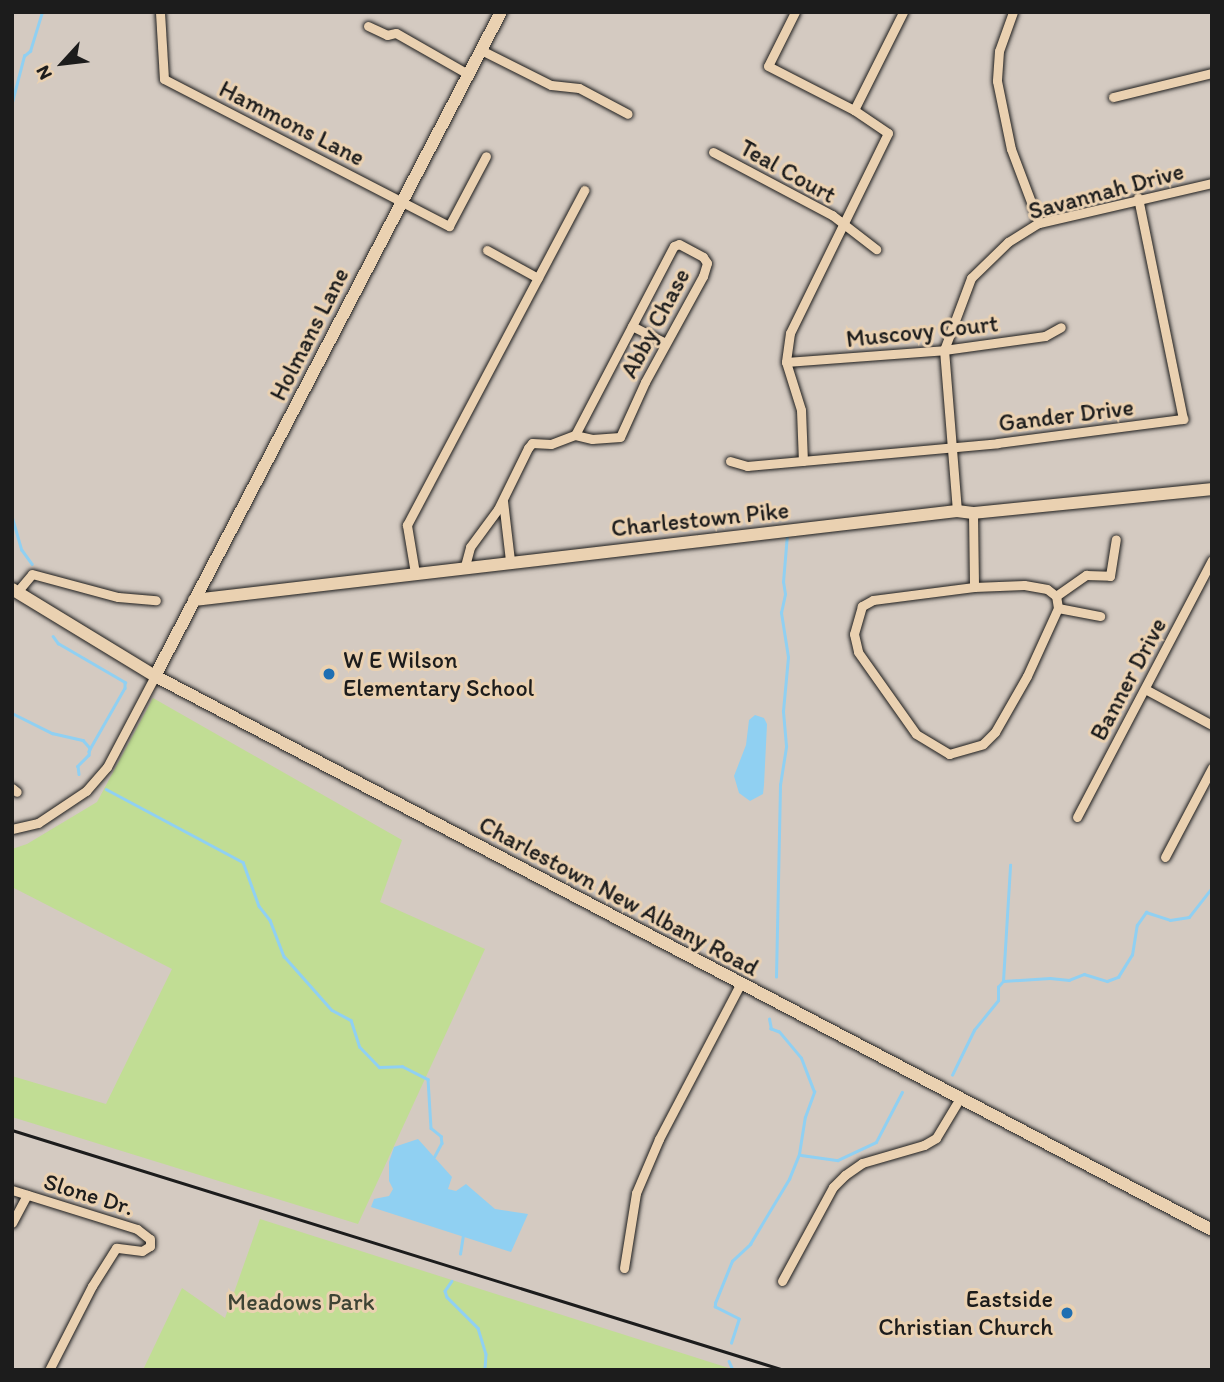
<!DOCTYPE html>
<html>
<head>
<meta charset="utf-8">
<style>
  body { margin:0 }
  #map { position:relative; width:1224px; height:1382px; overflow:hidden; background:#d4cac1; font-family:Itim,sans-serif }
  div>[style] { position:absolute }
  .green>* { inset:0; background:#c1dd94 }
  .water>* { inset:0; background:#90d0f2 }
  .stream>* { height:2.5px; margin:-1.25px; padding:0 1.25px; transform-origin:1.25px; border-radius:1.25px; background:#90d0f2 }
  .roads { filter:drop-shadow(0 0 2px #1c1c1c) drop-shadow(0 0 2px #1c1c1c) }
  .street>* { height:9px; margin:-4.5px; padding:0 4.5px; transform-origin:4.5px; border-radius:4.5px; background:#ead1b1 }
  .secondary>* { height:12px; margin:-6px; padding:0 6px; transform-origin:6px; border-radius:6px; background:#ead1b1 }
  .rail>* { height:2.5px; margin:-1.25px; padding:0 1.25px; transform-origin:1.25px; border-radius:1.25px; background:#1c1c1c }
  .dots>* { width:19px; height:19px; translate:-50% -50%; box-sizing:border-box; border:4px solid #ead1b1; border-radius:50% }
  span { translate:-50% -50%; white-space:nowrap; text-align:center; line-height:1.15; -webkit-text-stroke:6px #ead1b1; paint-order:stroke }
  .street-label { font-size:24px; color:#1c1c1c }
  .poi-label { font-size:24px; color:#1c1c1c }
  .left { translate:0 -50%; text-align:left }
  .right { translate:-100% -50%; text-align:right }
  .park-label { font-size:24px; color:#3d4334 }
  .frame { position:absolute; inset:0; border:14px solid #1c1c1c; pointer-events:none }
  .north { position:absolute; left:28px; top:28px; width:70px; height:70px; -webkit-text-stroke:5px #ead1b1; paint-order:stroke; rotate:243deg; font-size:19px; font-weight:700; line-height:28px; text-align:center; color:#1c1c1c }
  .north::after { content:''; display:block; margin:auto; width:24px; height:32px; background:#1c1c1c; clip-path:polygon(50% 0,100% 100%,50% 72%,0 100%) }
</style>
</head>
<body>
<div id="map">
  <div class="green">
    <div style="clip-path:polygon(153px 698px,402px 840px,380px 902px,485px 949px,358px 1224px,12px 1117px,12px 1076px,106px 1104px,172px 969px,12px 887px,12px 849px,27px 844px,97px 802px)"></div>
    <div style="clip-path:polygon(260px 1219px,735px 1370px,143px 1370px,182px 1288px,225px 1318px)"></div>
  </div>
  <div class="water">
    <div style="clip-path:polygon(755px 715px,764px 718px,767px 724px,764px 785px,763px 794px,750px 801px,739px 793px,734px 776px,746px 745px,749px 720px)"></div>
    <div style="clip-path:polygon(418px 1139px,452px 1177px,448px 1189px,456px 1191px,466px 1184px,495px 1209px,528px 1214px,511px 1252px,371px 1207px,374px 1199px,389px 1196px,393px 1189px,389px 1181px,389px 1162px,394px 1147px)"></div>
  </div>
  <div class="stream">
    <div style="left:12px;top:102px;width:48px;rotate:-75.4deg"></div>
    <div style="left:24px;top:56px;width:8px;rotate:-40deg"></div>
    <div style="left:30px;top:51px;width:41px;rotate:-72.9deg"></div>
    <div style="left:12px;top:516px;width:35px;rotate:74deg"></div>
    <div style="left:22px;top:550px;width:17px;rotate:54deg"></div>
    <div style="left:53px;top:636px;width:9px;rotate:54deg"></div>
    <div style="left:58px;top:643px;width:78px;rotate:30.2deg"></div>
    <div style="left:125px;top:682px;width:6px;rotate:90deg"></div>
    <div style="left:125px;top:688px;width:73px;rotate:119.7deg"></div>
    <div style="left:12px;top:713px;width:45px;rotate:26.6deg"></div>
    <div style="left:52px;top:733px;width:32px;rotate:13deg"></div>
    <div style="left:83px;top:740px;width:11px;rotate:49deg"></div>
    <div style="left:90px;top:748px;width:7px;rotate:98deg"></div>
    <div style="left:89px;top:755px;width:16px;rotate:135deg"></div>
    <div style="left:78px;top:766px;width:8px;rotate:83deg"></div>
    <div style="left:106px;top:789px;width:155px;rotate:28.1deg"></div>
    <div style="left:243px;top:862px;width:47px;rotate:70deg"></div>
    <div style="left:259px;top:906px;width:18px;rotate:52deg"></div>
    <div style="left:270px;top:920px;width:39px;rotate:69deg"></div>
    <div style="left:284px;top:956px;width:72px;rotate:48.4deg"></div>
    <div style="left:332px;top:1010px;width:21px;rotate:28deg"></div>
    <div style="left:351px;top:1020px;width:28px;rotate:72deg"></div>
    <div style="left:360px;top:1047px;width:28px;rotate:46deg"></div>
    <div style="left:379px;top:1067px;width:23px;rotate:-2deg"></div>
    <div style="left:402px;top:1066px;width:29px;rotate:27deg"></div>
    <div style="left:428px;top:1079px;width:49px;rotate:86.5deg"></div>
    <div style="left:431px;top:1128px;width:13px;rotate:39deg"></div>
    <div style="left:441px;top:1136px;width:7px;rotate:82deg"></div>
    <div style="left:442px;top:1143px;width:15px;rotate:118deg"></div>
    <div style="left:776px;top:977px;width:192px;rotate:-88.8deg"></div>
    <div style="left:780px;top:785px;width:39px;rotate:-81deg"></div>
    <div style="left:786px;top:746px;width:35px;rotate:-95deg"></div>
    <div style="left:783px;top:711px;width:54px;rotate:-84.7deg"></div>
    <div style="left:788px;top:657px;width:45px;rotate:-99deg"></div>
    <div style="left:781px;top:613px;width:19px;rotate:-78deg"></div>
    <div style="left:785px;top:594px;width:12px;rotate:-99deg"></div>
    <div style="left:783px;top:582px;width:48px;rotate:-85.2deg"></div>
    <div style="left:1003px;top:981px;width:47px;rotate:-3.7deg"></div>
    <div style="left:1050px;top:978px;width:19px;rotate:6deg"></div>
    <div style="left:1069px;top:980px;width:16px;rotate:-22deg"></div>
    <div style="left:1084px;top:974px;width:24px;rotate:17deg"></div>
    <div style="left:1107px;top:981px;width:12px;rotate:-20deg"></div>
    <div style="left:1118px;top:977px;width:26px;rotate:-58deg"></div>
    <div style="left:1132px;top:955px;width:30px;rotate:-81deg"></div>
    <div style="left:1137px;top:925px;width:16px;rotate:-55deg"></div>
    <div style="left:1146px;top:912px;width:25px;rotate:18deg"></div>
    <div style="left:1170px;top:920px;width:19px;rotate:-9deg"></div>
    <div style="left:1189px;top:917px;width:37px;rotate:-52deg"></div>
    <div style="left:952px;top:1075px;width:50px;rotate:-63.9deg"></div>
    <div style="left:974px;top:1030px;width:38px;rotate:-51deg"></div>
    <div style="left:998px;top:1000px;width:13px;rotate:-90deg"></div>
    <div style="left:998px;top:987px;width:8px;rotate:-50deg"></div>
    <div style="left:1003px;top:981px;width:116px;rotate:-86.5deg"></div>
    <div style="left:801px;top:1155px;width:37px;rotate:8deg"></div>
    <div style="left:838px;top:1160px;width:42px;rotate:-25.3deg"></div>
    <div style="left:876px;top:1142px;width:56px;rotate:-62.5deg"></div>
    <div style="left:460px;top:1254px;width:18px;rotate:-81deg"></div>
    <div style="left:452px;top:1281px;width:12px;rotate:125deg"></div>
    <div style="left:445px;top:1291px;width:6px;rotate:72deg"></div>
    <div style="left:447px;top:1297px;width:44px;rotate:45deg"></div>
    <div style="left:478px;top:1328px;width:27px;rotate:73deg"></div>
    <div style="left:486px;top:1354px;width:16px;rotate:94deg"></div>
    <div style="left:731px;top:1343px;width:25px;rotate:-72deg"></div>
    <div style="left:739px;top:1319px;width:27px;rotate:-153deg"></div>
    <div style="left:715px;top:1307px;width:4px;rotate:-90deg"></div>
    <div style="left:715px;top:1303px;width:45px;rotate:-68deg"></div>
    <div style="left:732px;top:1261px;width:25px;rotate:-43deg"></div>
    <div style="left:750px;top:1244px;width:76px;rotate:-59deg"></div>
    <div style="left:789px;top:1179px;width:27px;rotate:-68deg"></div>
    <div style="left:799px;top:1154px;width:37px;rotate:-81deg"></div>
    <div style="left:805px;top:1117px;width:27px;rotate:-70deg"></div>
    <div style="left:814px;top:1092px;width:36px;rotate:-111deg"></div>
    <div style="left:801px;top:1058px;width:34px;rotate:-130deg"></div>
    <div style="left:779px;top:1032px;width:9px;rotate:-159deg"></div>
    <div style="left:771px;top:1029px;width:10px;rotate:-101deg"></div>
    <div style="left:729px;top:1361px;width:10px;rotate:66deg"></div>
  </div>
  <div class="roads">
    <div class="street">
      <div style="left:160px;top:12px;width:67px;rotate:86.6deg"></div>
      <div style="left:164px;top:79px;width:321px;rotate:27.3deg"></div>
      <div style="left:449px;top:226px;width:79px;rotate:-62.1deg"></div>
      <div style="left:795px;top:12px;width:60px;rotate:116.6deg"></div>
      <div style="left:768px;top:66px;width:97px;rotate:27.1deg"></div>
      <div style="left:854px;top:110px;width:41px;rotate:34.1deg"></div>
      <div style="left:888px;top:133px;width:223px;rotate:116.1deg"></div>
      <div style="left:790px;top:333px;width:29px;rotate:98deg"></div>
      <div style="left:786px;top:362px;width:50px;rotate:72.6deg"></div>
      <div style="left:801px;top:410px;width:51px;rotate:87.8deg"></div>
      <div style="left:1013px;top:12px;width:41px;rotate:109.7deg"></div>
      <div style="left:999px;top:51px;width:30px;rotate:94deg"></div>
      <div style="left:997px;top:81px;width:69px;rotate:78.4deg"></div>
      <div style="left:1011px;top:149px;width:79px;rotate:69.3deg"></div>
      <div style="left:368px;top:26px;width:21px;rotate:25deg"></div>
      <div style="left:387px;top:35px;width:9px;rotate:-13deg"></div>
      <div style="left:396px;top:33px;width:83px;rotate:29.7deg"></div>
      <div style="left:481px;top:50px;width:78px;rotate:26.6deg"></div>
      <div style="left:551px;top:85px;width:28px;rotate:6deg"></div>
      <div style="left:579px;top:88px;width:55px;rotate:28deg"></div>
      <div style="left:1113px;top:97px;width:102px;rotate:-13.6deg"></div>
      <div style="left:854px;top:110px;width:110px;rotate:-63.4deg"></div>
      <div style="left:713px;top:152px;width:135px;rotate:27.9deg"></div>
      <div style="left:832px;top:215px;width:56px;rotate:37.7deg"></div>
      <div style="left:487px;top:250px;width:58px;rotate:28.8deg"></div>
      <div style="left:632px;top:326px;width:37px;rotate:27deg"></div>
      <div style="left:786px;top:362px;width:158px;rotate:-4.3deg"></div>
      <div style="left:944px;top:350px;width:102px;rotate:-7.9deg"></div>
      <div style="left:1045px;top:336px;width:18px;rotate:-29deg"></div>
      <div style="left:730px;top:461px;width:18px;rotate:16deg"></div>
      <div style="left:747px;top:466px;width:252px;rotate:-5.2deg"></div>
      <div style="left:998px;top:443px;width:187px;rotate:-7.4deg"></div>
      <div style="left:1183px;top:419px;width:226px;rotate:-101.5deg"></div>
      <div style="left:503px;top:501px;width:60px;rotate:83.3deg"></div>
      <div style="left:957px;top:511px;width:162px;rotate:-94.6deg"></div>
      <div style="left:944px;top:350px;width:77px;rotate:-69.4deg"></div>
      <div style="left:971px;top:278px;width:52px;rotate:-44.2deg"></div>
      <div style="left:1008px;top:242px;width:36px;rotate:-32deg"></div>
      <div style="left:1039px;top:223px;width:178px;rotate:-13deg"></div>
      <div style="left:973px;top:513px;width:74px;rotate:89.2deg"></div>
      <div style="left:974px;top:587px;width:102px;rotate:172.7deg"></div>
      <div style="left:873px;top:600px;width:13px;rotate:151deg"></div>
      <div style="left:862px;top:606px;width:29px;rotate:106deg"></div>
      <div style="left:854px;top:634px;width:18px;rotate:77deg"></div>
      <div style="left:858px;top:652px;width:100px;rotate:54.7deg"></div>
      <div style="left:916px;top:734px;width:39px;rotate:31deg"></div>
      <div style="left:949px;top:754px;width:35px;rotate:-16deg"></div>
      <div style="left:983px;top:744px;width:17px;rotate:-45deg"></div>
      <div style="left:995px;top:732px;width:64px;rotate:-60.3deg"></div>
      <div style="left:1027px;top:676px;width:75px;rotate:-65.5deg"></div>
      <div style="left:1058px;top:608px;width:12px;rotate:-99deg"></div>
      <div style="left:1056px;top:596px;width:11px;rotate:-142deg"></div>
      <div style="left:1047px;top:589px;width:23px;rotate:-170deg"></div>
      <div style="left:1024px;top:585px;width:50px;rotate:177.7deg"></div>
      <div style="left:465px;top:566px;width:20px;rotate:-75deg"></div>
      <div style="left:470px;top:547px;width:47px;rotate:-53.6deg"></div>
      <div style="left:498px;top:509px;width:68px;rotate:-63.8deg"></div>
      <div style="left:528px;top:448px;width:6px;rotate:-51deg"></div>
      <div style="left:532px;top:443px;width:19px;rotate:3deg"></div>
      <div style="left:551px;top:444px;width:26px;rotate:-21deg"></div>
      <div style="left:575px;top:435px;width:213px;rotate:-62.4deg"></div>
      <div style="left:674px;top:246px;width:5px;rotate:-22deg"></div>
      <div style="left:679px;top:244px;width:27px;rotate:28deg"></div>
      <div style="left:703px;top:257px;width:7px;rotate:56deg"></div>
      <div style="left:707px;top:263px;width:14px;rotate:107deg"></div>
      <div style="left:703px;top:276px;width:121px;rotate:118.7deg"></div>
      <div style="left:645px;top:382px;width:60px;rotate:114.4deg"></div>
      <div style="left:620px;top:437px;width:28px;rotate:176deg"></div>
      <div style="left:592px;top:439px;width:17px;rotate:-167deg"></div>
      <div style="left:415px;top:573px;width:49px;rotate:-99.5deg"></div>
      <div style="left:407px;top:525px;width:379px;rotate:-62.1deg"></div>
      <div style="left:17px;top:592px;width:23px;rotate:-50deg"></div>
      <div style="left:32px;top:574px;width:89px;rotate:15deg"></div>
      <div style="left:118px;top:597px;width:38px;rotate:5deg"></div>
      <div style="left:1056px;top:596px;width:37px;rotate:-35deg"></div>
      <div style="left:1086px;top:575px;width:24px;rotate:2deg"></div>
      <div style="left:1110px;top:576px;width:37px;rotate:-81deg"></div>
      <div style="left:1058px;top:608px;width:43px;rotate:10.8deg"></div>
      <div style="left:1145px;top:689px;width:76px;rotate:28.2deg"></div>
      <div style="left:12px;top:788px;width:6px;rotate:39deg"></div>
      <div style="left:1077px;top:817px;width:290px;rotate:-62.3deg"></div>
      <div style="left:12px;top:829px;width:27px;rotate:-13deg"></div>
      <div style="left:38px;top:823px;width:58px;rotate:-33.7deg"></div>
      <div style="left:86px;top:791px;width:32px;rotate:-49deg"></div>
      <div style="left:107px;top:767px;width:103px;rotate:-62.2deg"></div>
      <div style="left:1165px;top:857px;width:101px;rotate:-62.2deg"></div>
      <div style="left:12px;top:1190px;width:131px;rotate:17.3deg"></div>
      <div style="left:137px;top:1229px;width:16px;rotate:38deg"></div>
      <div style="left:150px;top:1239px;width:7px;rotate:90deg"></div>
      <div style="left:150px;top:1246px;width:9px;rotate:148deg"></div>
      <div style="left:142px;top:1251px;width:26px;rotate:-173deg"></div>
      <div style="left:116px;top:1248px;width:45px;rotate:122.3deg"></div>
      <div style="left:92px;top:1286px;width:94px;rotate:117.1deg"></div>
      <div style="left:12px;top:1223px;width:32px;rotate:-62deg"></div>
      <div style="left:624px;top:1268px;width:76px;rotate:-80.9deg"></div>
      <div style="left:636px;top:1193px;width:59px;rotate:-66.9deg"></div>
      <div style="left:659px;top:1139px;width:176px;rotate:-62.3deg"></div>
      <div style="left:782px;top:1281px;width:107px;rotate:-61.5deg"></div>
      <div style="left:833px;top:1187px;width:17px;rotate:-45deg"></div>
      <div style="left:845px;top:1175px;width:21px;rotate:-35deg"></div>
      <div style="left:862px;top:1163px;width:65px;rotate:-16.2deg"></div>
      <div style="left:924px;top:1145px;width:14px;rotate:-30deg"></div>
      <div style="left:936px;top:1138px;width:47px;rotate:-59deg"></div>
    </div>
    <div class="secondary">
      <div style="left:12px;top:589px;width:167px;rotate:31.3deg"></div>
      <div style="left:155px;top:676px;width:1193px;rotate:27.66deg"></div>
      <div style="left:194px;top:600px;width:768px;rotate:-6.65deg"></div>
      <div style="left:957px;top:511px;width:16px;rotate:7deg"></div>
      <div style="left:973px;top:513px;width:240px;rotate:-5.7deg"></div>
      <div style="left:155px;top:676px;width:749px;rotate:-62.48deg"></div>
    </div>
  </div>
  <div class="rail">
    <div style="left:12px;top:1130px;width:808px;rotate:17.27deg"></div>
  </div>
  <div class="dots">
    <div style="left:329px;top:674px;background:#1f6fb2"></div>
    <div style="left:1067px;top:1313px;background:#1f6fb2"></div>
  </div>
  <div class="street-label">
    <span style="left:292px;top:123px;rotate:27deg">Hammons Lane</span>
    <span style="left:788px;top:171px;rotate:29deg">Teal Court</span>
    <span style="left:1106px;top:191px;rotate:-15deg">Savannah Drive</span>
    <span style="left:655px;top:323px;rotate:-62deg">Abby Chase</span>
    <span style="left:922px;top:331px;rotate:-6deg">Muscovy Court</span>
    <span style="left:309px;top:334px;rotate:-63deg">Holmans Lane</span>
    <span style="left:1066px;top:415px;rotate:-7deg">Gander Drive</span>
    <span style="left:700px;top:519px;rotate:-6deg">Charlestown Pike</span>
    <span style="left:1128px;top:679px;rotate:-62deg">Banner Drive</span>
    <span style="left:619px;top:896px;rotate:28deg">Charlestown New Albany Road</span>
    <span style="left:89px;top:1194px;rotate:17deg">Slone Dr.</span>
  </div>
  <div class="poi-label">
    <span class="left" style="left:343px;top:674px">W E Wilson<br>Elementary School</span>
    <span class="right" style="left:1053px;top:1313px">Eastside<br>Christian Church</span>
  </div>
  <div class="park-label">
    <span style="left:301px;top:1302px">Meadows Park</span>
  </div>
  <div class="frame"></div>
  <div class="north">N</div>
</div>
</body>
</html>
